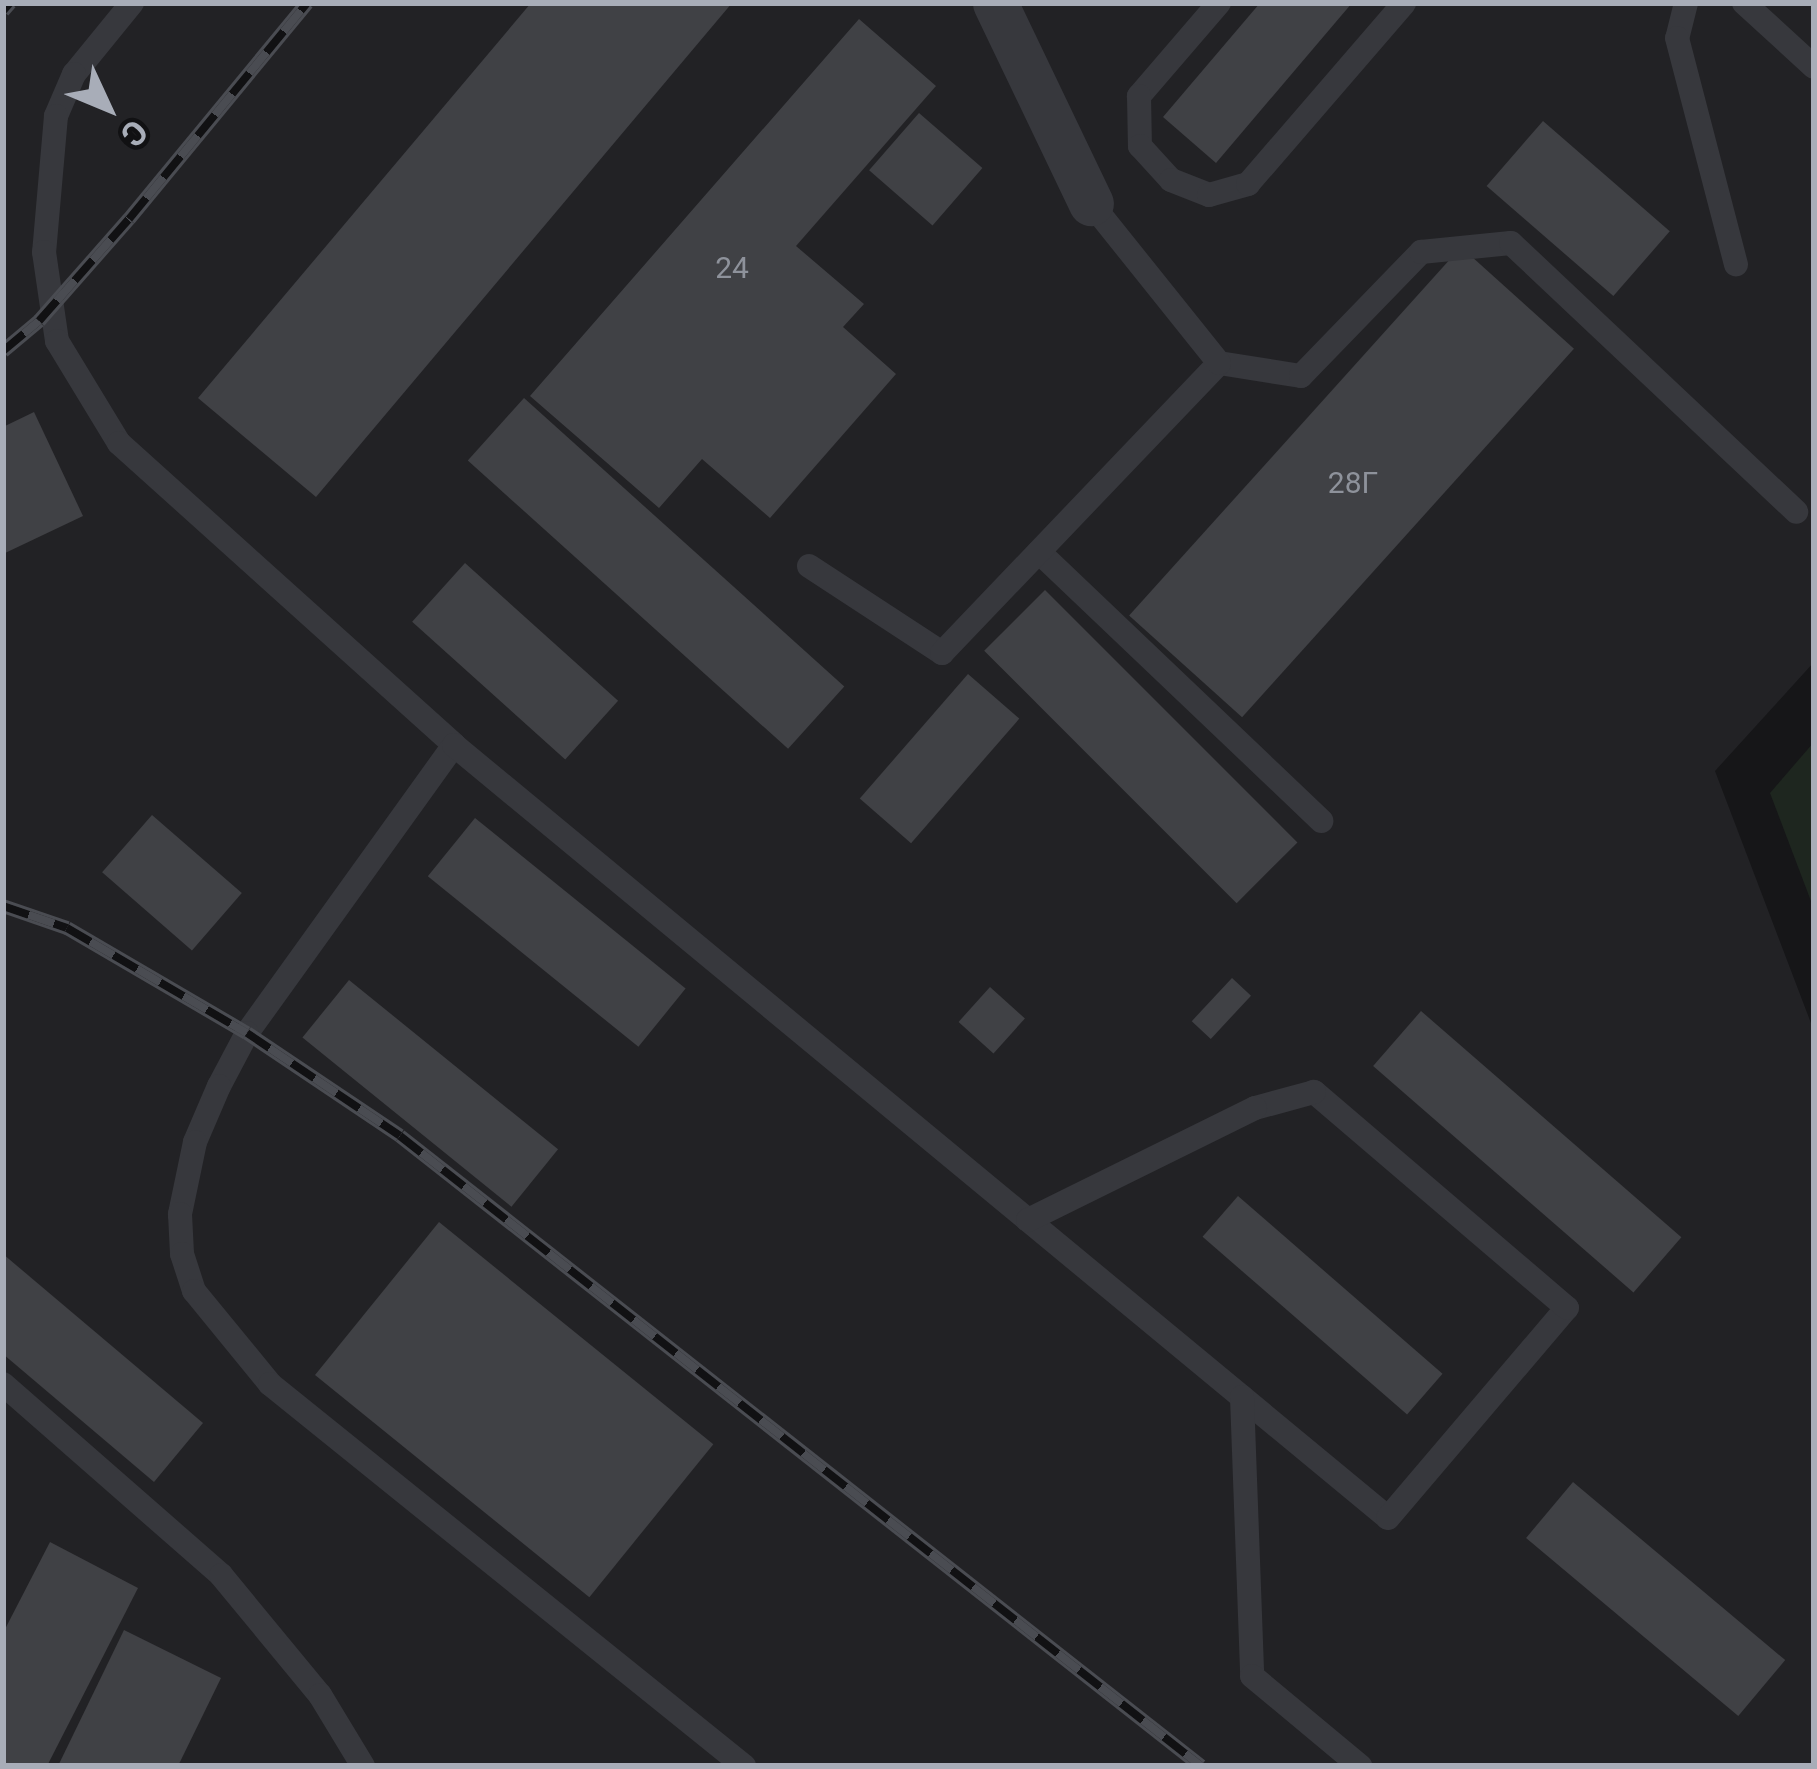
<!DOCTYPE html>
<html>
<head>
<meta charset="utf-8">
<style>
  body { margin:0 }
  #map { position:relative; width:1817px; height:1769px; overflow:hidden; background:#161618; font-family:Roboto,sans-serif }
  div>[style] { position:absolute }
  .built>* { inset:0; background:#222225 }
  .green>* { inset:0; background:#1e261f }
  .building>* { inset:0; background:#404145; transform-origin:0 0 }
  .service>* { height:24px; margin:-12px; padding:0 12px; transform-origin:12px; border-radius:12px; background:#37383d }
  .minor>* { height:45px; margin:-22.5px; padding:0 22.5px; transform-origin:22.5px; border-radius:22.5px; background:#37383d }
  .rail>* { height:14px; margin-top:-7px; transform-origin:0; background:repeating-linear-gradient(90deg,#111113 0 27px,#4a4c52 0 54px); box-sizing:border-box; border-block:3px solid #4a4c52 }
  span { translate:-50% -50%; white-space:nowrap; text-align:center; line-height:1.15; -webkit-text-stroke:12px #111113; paint-order:stroke }
  .number-label { font-size:30px; color:#8e929b }
  .number-label span { -webkit-text-stroke-width:0 }
  .frame { position:absolute; inset:0; border:6px solid #a8adb8; pointer-events:none }
  .north { position:absolute; left:48px; top:48px; width:120px; height:120px; -webkit-text-stroke:9px #111113; paint-order:stroke; rotate:134deg; font-size:33px; font-weight:700; line-height:48px; text-align:center; color:#a8adb8 }
  .north::after { content:''; display:block; margin:auto; width:42px; height:54px; background:#a8adb8; clip-path:polygon(50% 0,100% 100%,50% 72%,0 100%) }
</style>
</head>
<body>
<div id="map">
  <div class="built">
    <div style="clip-path:polygon(3px 3px,1814px 3px,1814px 662px,1715px 771px,1814px 1031px,1814px 1766px,3px 1766px)"></div>
  </div>
  <div class="green">
    <div style="clip-path:polygon(1814px 742px,1814px 909px,1770px 793px)"></div>
  </div>
  <div class="building">
    <div style="clip-path:polygon(531px 3px,732px 3px,316px 497px,198px 398px)"></div>
    <div style="clip-path:polygon(1260px 3px,1352px 3px,1216px 163px,1163px 117px)"></div>
    <div style="clip-path:polygon(859px 19px,936px 86px,796px 246px,864px 304px,843px 327px,896px 374px,770px 518px,702px 459px,659px 508px,530px 396px)"></div>
    <div style="left:919px;top:113px;width:84px;height:76px;rotate:41deg"></div>
    <div style="left:1543px;top:121px;width:168px;height:86px;rotate:41deg"></div>
    <div style="left:1461px;top:247px;width:152px;height:496px;rotate:42deg"></div>
    <div style="left:524px;top:398px;width:431px;height:84px;rotate:42deg"></div>
    <div style="clip-path:polygon(34px 412px,83px 516px,3px 554px,3px 427px)"></div>
    <div style="left:465px;top:563px;width:206px;height:79px;rotate:42deg"></div>
    <div style="left:1045px;top:590px;width:357px;height:86px;rotate:45deg"></div>
    <div style="left:968px;top:674px;width:68px;height:165px;rotate:41deg"></div>
    <div style="left:152px;top:815px;width:119px;height:76px;rotate:41deg"></div>
    <div style="left:475px;top:818px;width:271px;height:75px;rotate:39deg"></div>
    <div style="left:1232px;top:978px;width:26px;height:59px;rotate:43deg"></div>
    <div style="left:349px;top:980px;width:269px;height:74px;rotate:39deg"></div>
    <div style="left:990px;top:987px;width:47px;height:47px;rotate:42deg"></div>
    <div style="left:1421px;top:1011px;width:345px;height:73px;rotate:41deg"></div>
    <div style="left:1238px;top:1196px;width:271px;height:54px;rotate:41deg"></div>
    <div style="left:439px;top:1222px;width:353px;height:197px;rotate:39deg"></div>
    <div style="clip-path:polygon(3px 1254px,203px 1423px,154px 1482px,3px 1354px)"></div>
    <div style="left:1573px;top:1482px;width:277px;height:73px;rotate:40deg"></div>
    <div style="clip-path:polygon(50px 1542px,138px 1588px,47px 1766px,3px 1766px,3px 1633px)"></div>
    <div style="clip-path:polygon(124px 1630px,221px 1678px,178px 1766px,58px 1766px)"></div>
  </div>
  <div class="service">
    <div style="left:132px;top:3px;width:92px;rotate:129.2deg"></div>
    <div style="left:74px;top:74px;width:46px;rotate:113.2deg"></div>
    <div style="left:56px;top:116px;width:137px;rotate:95deg"></div>
    <div style="left:44px;top:252px;width:90px;rotate:81.7deg"></div>
    <div style="left:57px;top:341px;width:119px;rotate:58.7deg"></div>
    <div style="left:119px;top:443px;width:451px;rotate:42deg"></div>
    <div style="left:454px;top:745px;width:355px;rotate:125.7deg"></div>
    <div style="left:247px;top:1033px;width:60px;rotate:117.8deg"></div>
    <div style="left:219px;top:1086px;width:61px;rotate:113.2deg"></div>
    <div style="left:195px;top:1142px;width:74px;rotate:101.8deg"></div>
    <div style="left:180px;top:1214px;width:40px;rotate:87.1deg"></div>
    <div style="left:182px;top:1254px;width:39px;rotate:72deg"></div>
    <div style="left:194px;top:1291px;width:120px;rotate:50.7deg"></div>
    <div style="left:270px;top:1384px;width:609px;rotate:38.87deg"></div>
    <div style="left:1219px;top:3px;width:123px;rotate:130.7deg"></div>
    <div style="left:1139px;top:96px;width:50px;rotate:88.9deg"></div>
    <div style="left:1140px;top:146px;width:46px;rotate:47.6deg"></div>
    <div style="left:1171px;top:180px;width:41px;rotate:21.5deg"></div>
    <div style="left:1209px;top:195px;width:41px;rotate:-15.8deg"></div>
    <div style="left:1248px;top:184px;width:239px;rotate:-49.2deg"></div>
    <div style="left:1686px;top:3px;width:36px;rotate:104deg"></div>
    <div style="left:1677px;top:38px;width:234px;rotate:75.4deg"></div>
    <div style="left:1744px;top:3px;width:95px;rotate:42.4deg"></div>
    <div style="left:1219px;top:363px;width:83px;rotate:9deg"></div>
    <div style="left:1301px;top:376px;width:173px;rotate:-45.9deg"></div>
    <div style="left:1421px;top:252px;width:90px;rotate:-5.7deg"></div>
    <div style="left:1511px;top:243px;width:392px;rotate:43.3deg"></div>
    <div style="left:1039px;top:552px;width:390px;rotate:43.6deg"></div>
    <div style="left:809px;top:566px;width:159px;rotate:33.2deg"></div>
    <div style="left:942px;top:653px;width:401px;rotate:-46.3deg"></div>
    <div style="left:1219px;top:363px;width:205px;rotate:-128.7deg"></div>
    <div style="left:454px;top:745px;width:745px;rotate:39.61deg"></div>
    <div style="left:1028px;top:1220px;width:467px;rotate:39.6deg"></div>
    <div style="left:1388px;top:1518px;width:276px;rotate:-49.6deg"></div>
    <div style="left:1567px;top:1308px;width:333px;rotate:-139.5deg"></div>
    <div style="left:1314px;top:1092px;width:61px;rotate:164.8deg"></div>
    <div style="left:1255px;top:1108px;width:253px;rotate:153.7deg"></div>
    <div style="left:3px;top:1384px;width:290px;rotate:41.2deg"></div>
    <div style="left:221px;top:1575px;width:156px;rotate:50.5deg"></div>
    <div style="left:320px;top:1695px;width:83px;rotate:58.8deg"></div>
    <div style="left:1242px;top:1397px;width:279px;rotate:87.9deg"></div>
    <div style="left:1252px;top:1676px;width:141px;rotate:39.8deg"></div>
  </div>
  <div class="minor">
    <div style="left:995px;top:3px;width:222px;rotate:64.4deg"></div>
  </div>
  <div class="rail">
    <div style="left:3px;top:11px;width:11px;rotate:-49deg"></div>
    <div style="left:3px;top:351px;width:47px;rotate:-39.8deg"></div>
    <div style="left:39px;top:321px;width:136px;rotate:-48.6deg"></div>
    <div style="left:129px;top:219px;width:280px;rotate:-50.5deg"></div>
    <div style="left:3px;top:906px;width:68px;rotate:19deg"></div>
    <div style="left:67px;top:928px;width:208px;rotate:30.3deg"></div>
    <div style="left:247px;top:1033px;width:184px;rotate:33.9deg"></div>
    <div style="left:400px;top:1136px;width:1019px;rotate:38.19deg"></div>
  </div>
  <div class="number-label">
    <span style="left:732px;top:268px">24</span>
    <span style="left:1353px;top:483px">28Г</span>
  </div>
  <div class="frame"></div>
  <div class="north">С</div>
</div>
</body>
</html>
